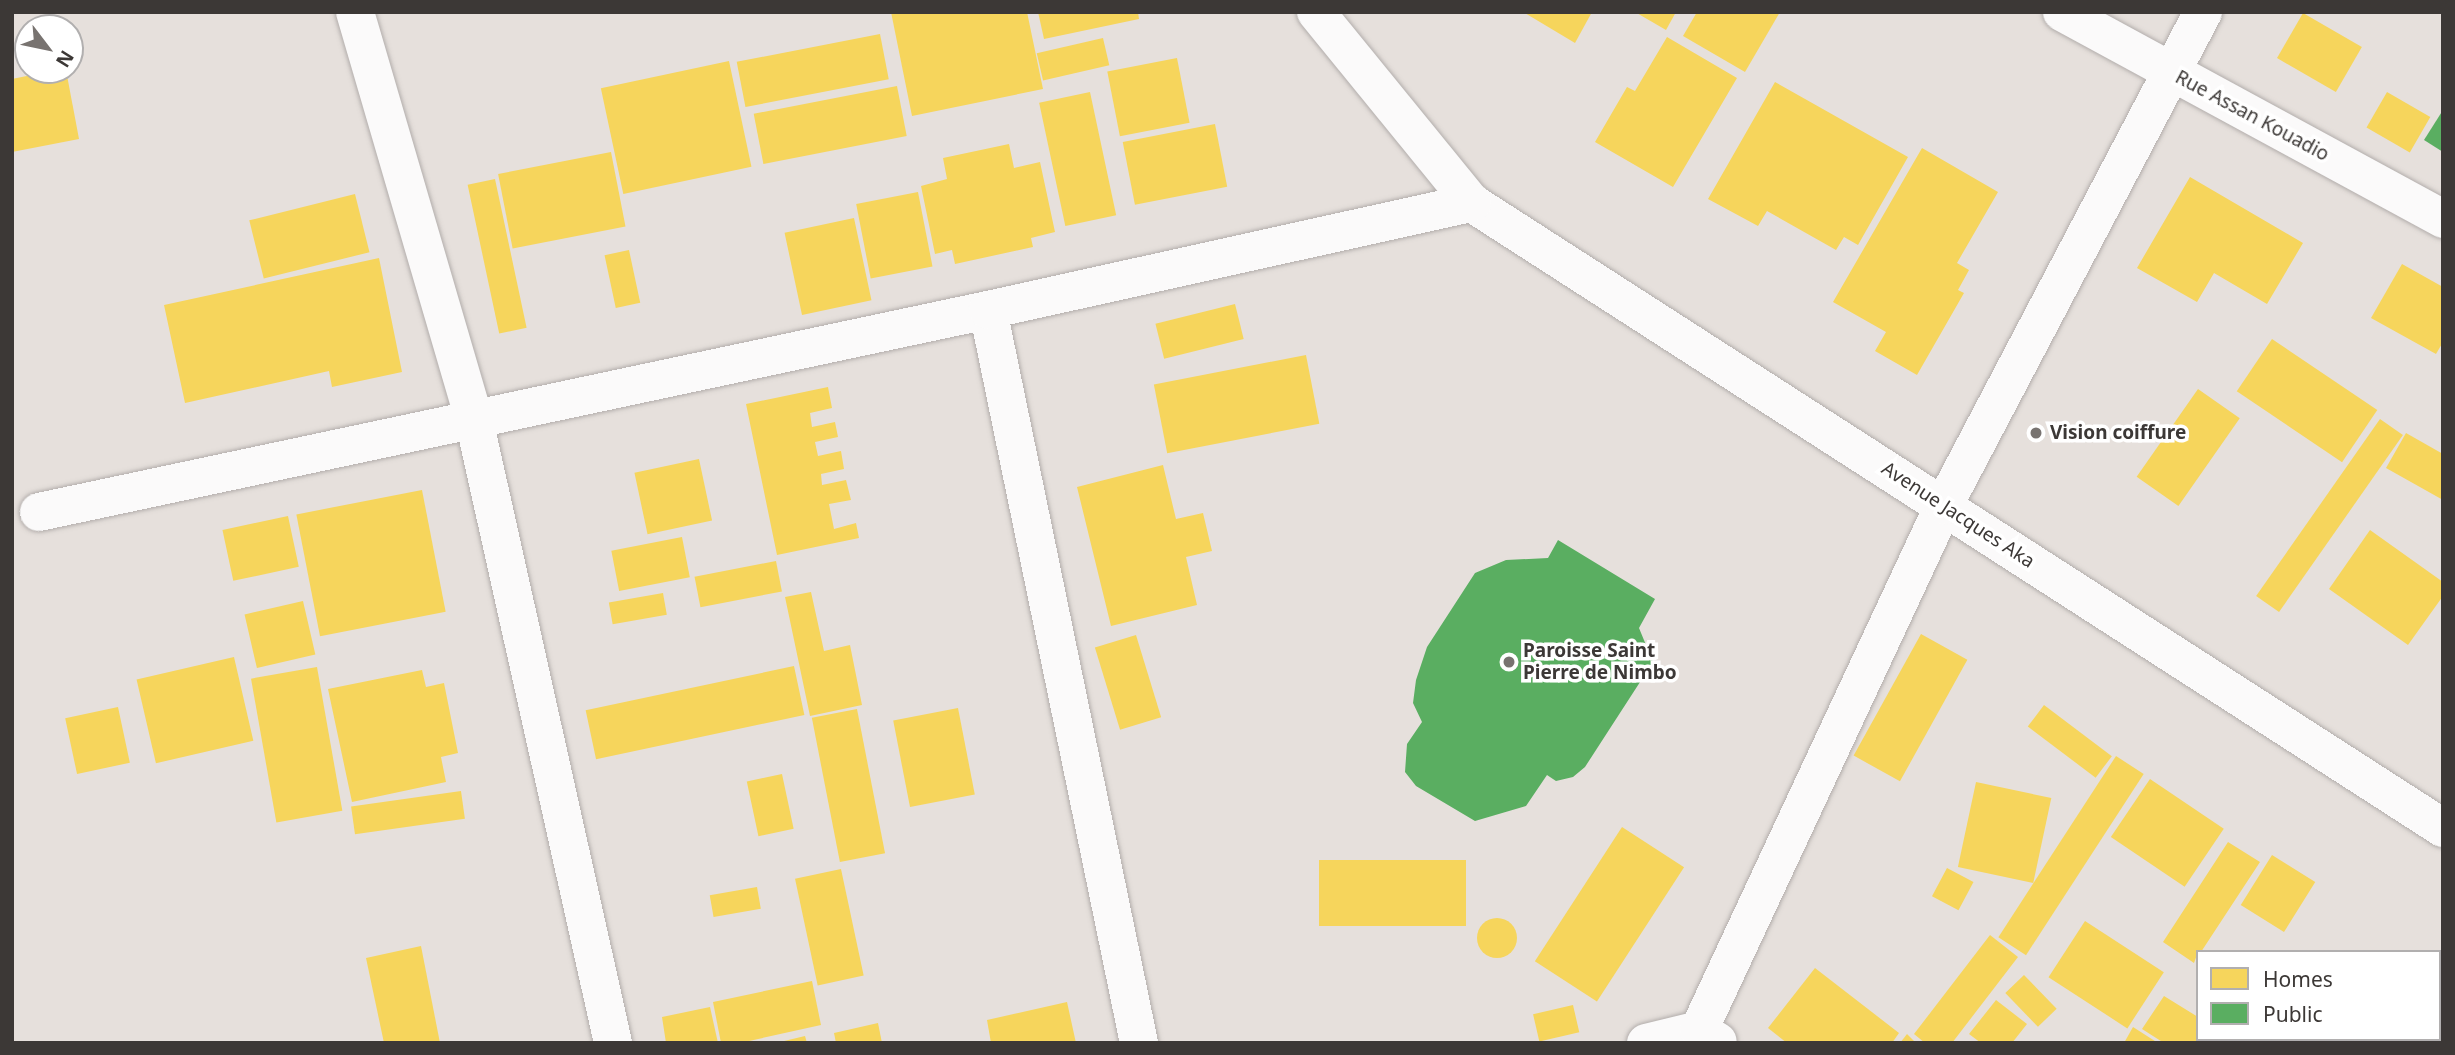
<!DOCTYPE html>
<html>
<head>
<meta charset="utf-8">
<style>
  body { margin:0 }
  #map { position:relative; width:2455px; height:1055px; overflow:hidden; background:#e6e0dc; font-family:"Noto Sans",sans-serif }
  div>[style] { position:absolute }
  .homes>* { inset:0; background:#f6d55c; transform-origin:0 0 }
  .round { border-radius:50% }
  .public>* { inset:0; background:#5aae61 }
  .roads { filter:drop-shadow(0 0 2px #b2adab) drop-shadow(0 0 2px #b2adab) }
  .minor>* { height:38px; margin:-19px; padding:0 19px; transform-origin:19px; border-radius:19px; background:#fbfafa }
  .dots>* { width:19px; height:19px; translate:-50% -50%; box-sizing:border-box; border:4px solid #fff; border-radius:50% }
  span { translate:-50% -50%; white-space:nowrap; text-align:center; line-height:1.15; -webkit-text-stroke:7px #fff; paint-order:stroke }
  .street-label { font-size:19px; color:#3c3836 }
  .poi-label { font-size:19px; color:#3c3836; font-weight:700 }
  .left { translate:0 -50%; text-align:left }
  .frame { position:absolute; inset:0; border:14px solid #3c3836; pointer-events:none }
  .legend { position:absolute; left:2196px; top:950px; width:245px; height:91px; box-sizing:border-box; background:#fff; border:2px solid #b1afaf; margin:0; padding:9px 12px; list-style:none; font-size:21px; color:#3c3836 }
  .legend li { display:flex; align-items:center; gap:14px; height:35px }
  .legend b { width:35px; border:2px solid #b1afaf }
  .north { position:absolute; left:14px; top:14px; width:70px; height:70px; box-sizing:border-box; background:#fff; border:2px solid #b1afaf; border-radius:50%; rotate:122deg; font-size:19px; font-weight:700; line-height:28px; text-align:center; color:#3c3836 }
  .north::after { content:''; display:block; margin:auto; width:24px; height:32px; background:#787370; clip-path:polygon(50% 0,100% 100%,50% 72%,0 100%) }
</style>
</head>
<body>
<div id="map">
  <div class="homes">
    <div style="clip-path:polygon(891px 12px,1027px 12px,1043px 89px,912px 116px)"></div>
    <div style="clip-path:polygon(1038px 12px,1138px 12px,1139px 19px,1044px 39px)"></div>
    <div style="clip-path:polygon(1523px 12px,1592px 12px,1575px 43px)"></div>
    <div style="clip-path:polygon(1635px 12px,1676px 12px,1666px 30px)"></div>
    <div style="clip-path:polygon(1697px 12px,1780px 12px,1745px 72px,1683px 36px)"></div>
    <div style="left:2303px;top:13px;width:68px;height:52px;rotate:30deg"></div>
    <div style="left:880px;top:34px;width:46px;height:146px;rotate:79deg"></div>
    <div style="clip-path:polygon(1667px 37px,1737px 78px,1673px 187px,1595px 142px,1627px 87px,1635px 91px)"></div>
    <div style="left:1103px;top:38px;width:28px;height:68px;rotate:77deg"></div>
    <div style="left:1177px;top:58px;width:66px;height:71px;rotate:79deg"></div>
    <div style="left:729px;top:61px;width:108px;height:131px;rotate:78deg"></div>
    <div style="clip-path:polygon(56px 70px,66px 70px,79px 139px,12px 152px,12px 79px)"></div>
    <div style="clip-path:polygon(1775px 82px,1908px 157px,1858px 245px,1844px 237px,1836px 250px,1767px 211px,1758px 226px,1708px 199px)"></div>
    <div style="left:897px;top:86px;width:51px;height:146px;rotate:79deg"></div>
    <div style="left:1090px;top:92px;width:126px;height:52px;rotate:78deg"></div>
    <div style="left:2387px;top:92px;width:50px;height:41px;rotate:30deg"></div>
    <div style="left:1215px;top:124px;width:64px;height:94px;rotate:79deg"></div>
    <div style="clip-path:polygon(1009px 144px,1014px 168px,1040px 162px,1055px 232px,1031px 238px,1033px 247px,955px 264px,952px 250px,935px 254px,921px 186px,947px 179px,943px 158px)"></div>
    <div style="clip-path:polygon(1922px 148px,1998px 192px,1957px 263px,1969px 270px,1958px 290px,1964px 293px,1917px 375px,1875px 351px,1886px 332px,1833px 302px)"></div>
    <div style="left:611px;top:152px;width:76px;height:115px;rotate:79deg"></div>
    <div style="clip-path:polygon(2190px 177px,2303px 243px,2267px 304px,2214px 273px,2197px 302px,2137px 268px)"></div>
    <div style="left:495px;top:179px;width:152px;height:28px;rotate:78deg"></div>
    <div style="left:918px;top:192px;width:76px;height:63px;rotate:79deg"></div>
    <div style="left:355px;top:194px;width:60px;height:109px;rotate:76deg"></div>
    <div style="left:854px;top:218px;width:84px;height:71px;rotate:78deg"></div>
    <div style="left:629px;top:250px;width:54px;height:25px;rotate:78deg"></div>
    <div style="clip-path:polygon(379px 258px,402px 372px,332px 387px,329px 371px,185px 403px,164px 305px)"></div>
    <div style="clip-path:polygon(2402px 264px,2443px 287px,2443px 342px,2436px 354px,2371px 318px)"></div>
    <div style="left:1235px;top:304px;width:36px;height:82px;rotate:76deg"></div>
    <div style="left:2272px;top:339px;width:127px;height:63px;rotate:34deg"></div>
    <div style="left:1306px;top:355px;width:70px;height:155px;rotate:79deg"></div>
    <div style="clip-path:polygon(828px 387px,832px 408px,810px 413px,812px 427px,835px 422px,838px 437px,815px 442px,818px 456px,841px 451px,844px 469px,821px 474px,822px 485px,846px 480px,851px 500px,829px 504px,834px 529px,856px 523px,859px 538px,777px 555px,746px 404px)"></div>
    <div style="left:2198px;top:389px;width:51px;height:107px;rotate:35deg"></div>
    <div style="left:2380px;top:419px;width:28px;height:216px;rotate:35deg"></div>
    <div style="clip-path:polygon(2406px 433px,2443px 454px,2443px 500px,2386px 468px)"></div>
    <div style="left:699px;top:459px;width:63px;height:66px;rotate:78deg"></div>
    <div style="clip-path:polygon(1163px 465px,1176px 519px,1203px 513px,1212px 551px,1186px 557px,1197px 605px,1111px 626px,1077px 487px)"></div>
    <div style="left:422px;top:490px;width:124px;height:128px;rotate:79deg"></div>
    <div style="left:288px;top:516px;width:52px;height:67px;rotate:78deg"></div>
    <div style="clip-path:polygon(2370px 530px,2443px 582px,2443px 596px,2408px 645px,2329px 589px)"></div>
    <div style="left:682px;top:537px;width:41px;height:72px;rotate:79deg"></div>
    <div style="left:776px;top:561px;width:31px;height:83px;rotate:79deg"></div>
    <div style="clip-path:polygon(811px 592px,824px 651px,850px 645px,862px 705px,810px 716px,785px 597px)"></div>
    <div style="left:663px;top:593px;width:22px;height:55px;rotate:80deg"></div>
    <div style="left:303px;top:601px;width:55px;height:60px;rotate:77deg"></div>
    <div style="left:1921px;top:634px;width:53px;height:139px;rotate:29deg"></div>
    <div style="left:1136px;top:635px;width:86px;height:43px;rotate:73deg"></div>
    <div style="left:234px;top:657px;width:86px;height:100px;rotate:77deg"></div>
    <div style="left:794px;top:666px;width:50px;height:213px;rotate:78deg"></div>
    <div style="left:317px;top:667px;width:146px;height:67px;rotate:80deg"></div>
    <div style="clip-path:polygon(422px 670px,426px 687px,444px 683px,458px 753px,441px 757px,446px 782px,352px 802px,328px 689px)"></div>
    <div style="left:2044px;top:705px;width:85px;height:27px;rotate:37deg"></div>
    <div style="left:118px;top:707px;width:57px;height:54px;rotate:78deg"></div>
    <div style="left:958px;top:708px;width:88px;height:66px;rotate:79deg"></div>
    <div style="left:857px;top:709px;width:147px;height:46px;rotate:79deg"></div>
    <div style="left:2116px;top:756px;width:33px;height:216px;rotate:33deg"></div>
    <div style="left:782px;top:774px;width:56px;height:36px;rotate:78deg"></div>
    <div style="left:2150px;top:779px;width:89px;height:70px;rotate:34deg"></div>
    <div style="left:1976px;top:782px;width:77px;height:87px;rotate:12deg"></div>
    <div style="left:461px;top:791px;width:28px;height:111px;rotate:82deg"></div>
    <div style="left:1622px;top:827px;width:74px;height:160px;rotate:33deg"></div>
    <div style="clip-path:polygon(2228px 842px,2260px 862px,2201px 952px,2198px 952px,2194px 963px,2163px 942px)"></div>
    <div style="left:2272px;top:855px;width:51px;height:59px;rotate:32deg"></div>
    <div style="left:1466px;top:860px;width:66px;height:147px;rotate:90deg"></div>
    <div style="left:1947px;top:868px;width:30px;height:32px;rotate:28deg"></div>
    <div style="left:841px;top:869px;width:109px;height:47px;rotate:78deg"></div>
    <div style="left:757px;top:887px;width:22px;height:48px;rotate:80deg"></div>
    <div class="round" style="left:1477px;top:918px;width:40px;height:40px"></div>
    <div style="left:2085px;top:921px;width:94px;height:67px;rotate:33deg"></div>
    <div style="clip-path:polygon(1990px 935px,2018px 957px,1952px 1043px,1925px 1043px,1914px 1034px)"></div>
    <div style="clip-path:polygon(421px 946px,440px 1043px,384px 1043px,366px 958px)"></div>
    <div style="clip-path:polygon(1815px 968px,1899px 1033px,1892px 1043px,1787px 1043px,1768px 1028px)"></div>
    <div style="left:2024px;top:975px;width:47px;height:26px;rotate:46deg"></div>
    <div style="clip-path:polygon(812px 981px,821px 1025px,740px 1043px,721px 1043px,713px 1002px)"></div>
    <div style="clip-path:polygon(2164px 996px,2198px 1017px,2198px 1039px,2233px 1039px,2238px 1043px,2164px 1043px,2142px 1029px)"></div>
    <div style="clip-path:polygon(1996px 1000px,2027px 1024px,2012px 1043px,1981px 1043px,1969px 1034px)"></div>
    <div style="clip-path:polygon(1067px 1002px,1076px 1043px,991px 1043px,987px 1020px)"></div>
    <div style="left:1573px;top:1005px;width:28px;height:41px;rotate:77deg"></div>
    <div style="clip-path:polygon(710px 1007px,718px 1043px,666px 1043px,662px 1017px)"></div>
    <div style="clip-path:polygon(878px 1023px,882px 1043px,836px 1043px,834px 1033px)"></div>
    <div style="clip-path:polygon(2133px 1027px,2158px 1043px,2124px 1043px)"></div>
    <div style="clip-path:polygon(1907px 1034px,1916px 1043px,1900px 1043px)"></div>
    <div style="clip-path:polygon(805px 1036px,807px 1043px,780px 1043px,780px 1042px)"></div>
    <div style="left:2327px;top:1039px;width:52px;height:5px"></div>
  </div>
  <div class="public">
    <div style="clip-path:polygon(2443px 110px,2443px 152px,2424px 140px)"></div>
    <div style="clip-path:polygon(1558px 540px,1655px 599px,1639px 628px,1653px 662px,1585px 767px,1573px 777px,1556px 781px,1547px 775px,1526px 806px,1475px 821px,1416px 786px,1405px 772px,1407px 744px,1422px 722px,1413px 703px,1416px 680px,1427px 647px,1475px 573px,1506px 560px,1548px 558px)"></div>
  </div>
  <div class="roads">
    <div class="minor">
      <div style="left:355px;top:12px;width:425px;rotate:73.7deg"></div>
      <div style="left:474px;top:420px;width:638px;rotate:77.42deg"></div>
      <div style="left:1316px;top:12px;width:247px;rotate:50.8deg"></div>
      <div style="left:1472px;top:203px;width:1155px;rotate:32.77deg"></div>
      <div style="left:2062px;top:12px;width:434px;rotate:28.5deg"></div>
      <div style="left:988px;top:310px;width:748px;rotate:78.36deg"></div>
      <div style="left:39px;top:512px;width:970px;rotate:-12.02deg"></div>
      <div style="left:988px;top:310px;width:496px;rotate:-12.5deg"></div>
      <div style="left:1646px;top:1043px;width:55px;rotate:-13.8deg"></div>
      <div style="left:1699px;top:1030px;width:22px;rotate:32deg"></div>
      <div style="left:1697px;top:1043px;width:13px;rotate:-81deg"></div>
      <div style="left:1699px;top:1030px;width:579px;rotate:-64.98deg"></div>
      <div style="left:1944px;top:505px;width:557px;rotate:-62.28deg"></div>
    </div>
  </div>
  <div class="dots">
    <div style="left:2036px;top:433px;background:#787370"></div>
    <div style="left:1509px;top:662px;background:#787370"></div>
  </div>
  <div class="street-label">
    <span style="left:2252px;top:116px;rotate:28deg">Rue Assan Kouadio</span>
    <span style="left:1958px;top:515px;rotate:33deg">Avenue Jacques Aka</span>
  </div>
  <div class="poi-label">
    <span class="left" style="left:2050px;top:433px">Vision coiffure</span>
    <span class="left" style="left:1523px;top:662px">Paroisse Saint<br>Pierre de Nimbo</span>
  </div>
  <div class="frame"></div>
  <ul class="legend">
  <li><b style="height:19px;background:#f6d55c"></b>Homes</li>
  <li><b style="height:19px;background:#5aae61"></b>Public</li>
  </ul>
  <div class="north">N</div>
</div>
</body>
</html>
